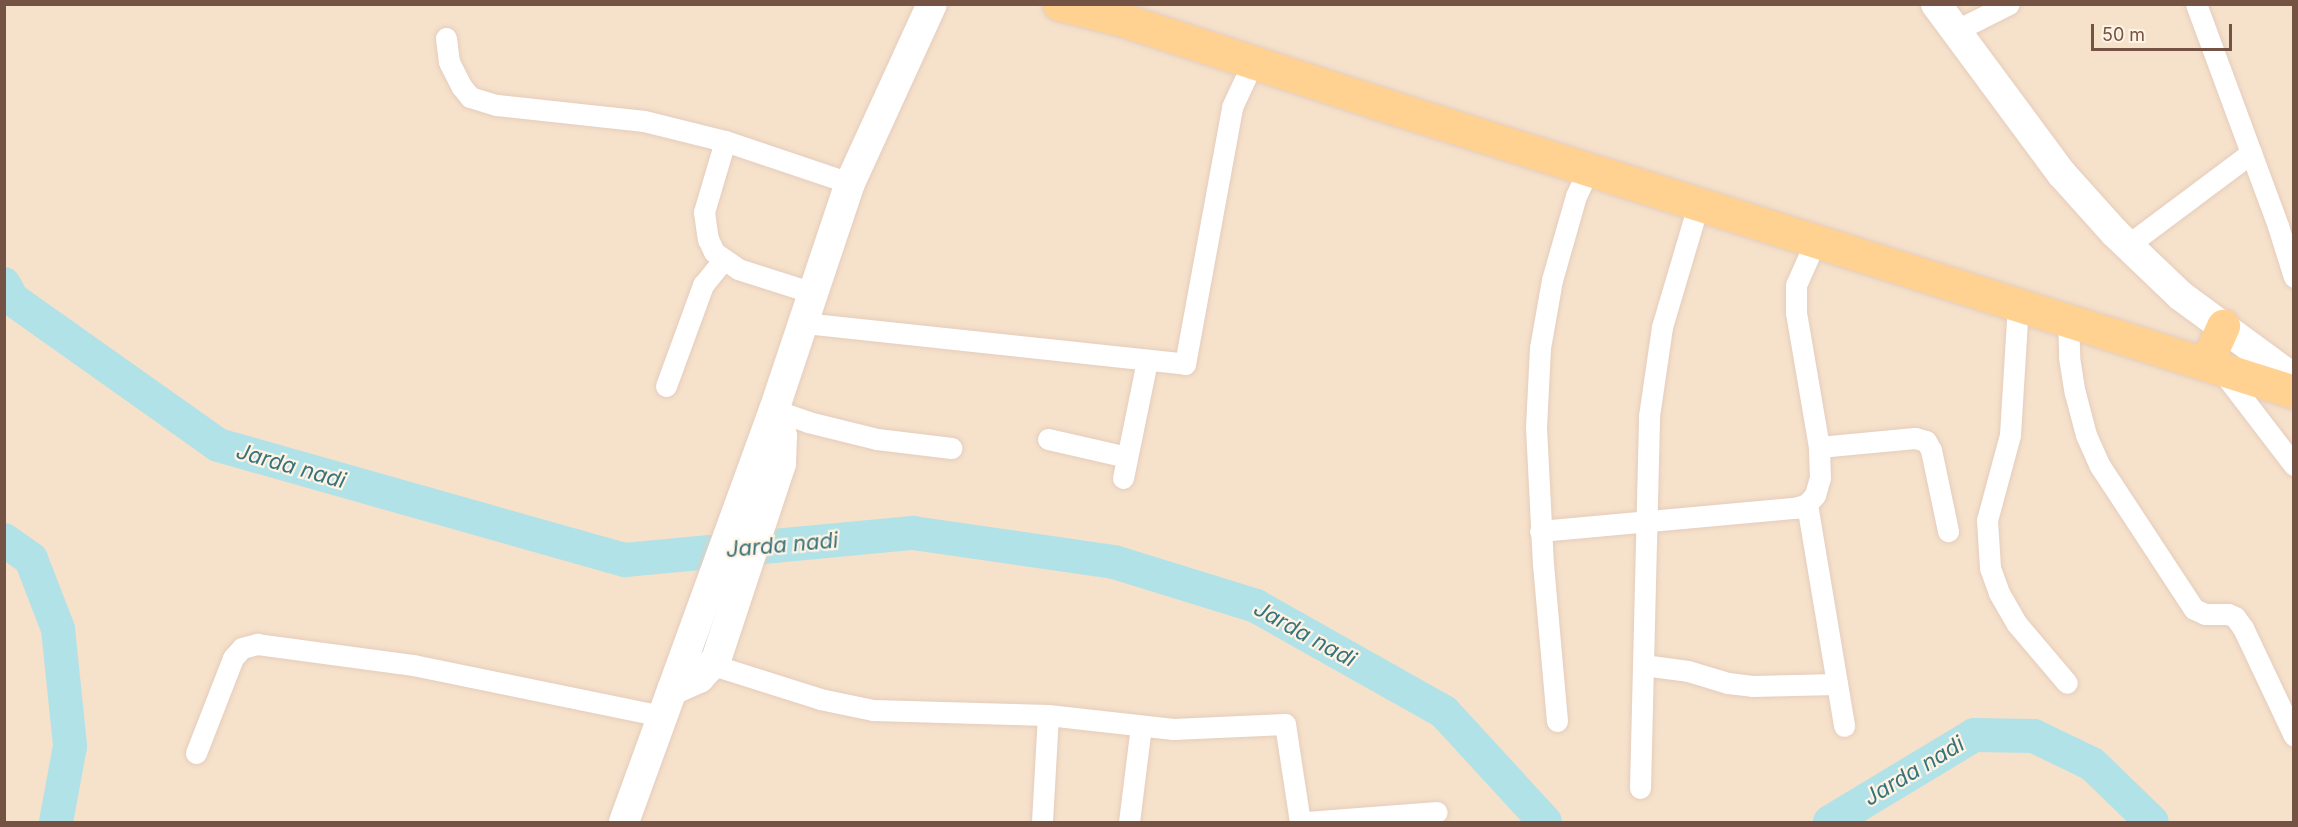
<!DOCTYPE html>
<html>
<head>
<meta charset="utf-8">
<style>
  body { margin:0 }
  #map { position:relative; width:2298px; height:827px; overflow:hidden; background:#fef0dd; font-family:Inter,sans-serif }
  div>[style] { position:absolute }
  .residential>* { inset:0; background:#f6e1cb; transform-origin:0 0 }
  .river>* { height:34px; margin:-17px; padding:0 17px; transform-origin:17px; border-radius:17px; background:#b1e2e8 }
  .roads { filter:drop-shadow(0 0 2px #e4cdbc) drop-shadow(0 0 2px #e4cdbc) }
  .street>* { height:21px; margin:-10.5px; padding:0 10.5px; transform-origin:10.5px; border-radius:10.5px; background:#fff }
  .secondary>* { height:30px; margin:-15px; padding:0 15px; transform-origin:15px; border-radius:15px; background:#fff }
  .primary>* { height:33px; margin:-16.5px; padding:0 16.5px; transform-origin:16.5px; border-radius:16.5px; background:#ffd292 }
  span { translate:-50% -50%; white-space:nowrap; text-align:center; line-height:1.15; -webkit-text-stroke:4.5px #fff3e4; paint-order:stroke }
  .water-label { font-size:22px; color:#37737c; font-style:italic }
  .frame { position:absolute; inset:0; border:6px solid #745344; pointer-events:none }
  .scale { position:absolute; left:2091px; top:24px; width:141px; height:27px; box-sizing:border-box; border:3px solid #745344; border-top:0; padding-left:8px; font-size:18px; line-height:21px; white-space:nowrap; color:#745344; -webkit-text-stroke:4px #fff3e4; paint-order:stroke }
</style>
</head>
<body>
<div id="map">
  <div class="residential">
    <div style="left:5px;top:5px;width:2288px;height:817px"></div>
  </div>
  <div class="river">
    <div style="left:4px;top:284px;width:17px;rotate:62deg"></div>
    <div style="left:12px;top:299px;width:252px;rotate:35.3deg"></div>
    <div style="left:218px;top:445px;width:423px;rotate:15.8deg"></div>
    <div style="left:625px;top:560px;width:289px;rotate:-5.4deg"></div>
    <div style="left:913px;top:533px;width:203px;rotate:8.2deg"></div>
    <div style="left:1114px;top:562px;width:149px;rotate:17.2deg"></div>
    <div style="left:1256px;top:606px;width:216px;rotate:29.4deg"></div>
    <div style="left:1444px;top:712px;width:149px;rotate:47.4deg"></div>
    <div style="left:4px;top:540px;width:33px;rotate:35deg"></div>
    <div style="left:31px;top:559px;width:75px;rotate:68.9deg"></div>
    <div style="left:58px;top:629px;width:118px;rotate:84.1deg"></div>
    <div style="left:70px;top:746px;width:77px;rotate:100.4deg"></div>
    <div style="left:1830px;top:822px;width:168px;rotate:-31.1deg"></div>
    <div style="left:1974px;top:735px;width:60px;rotate:1deg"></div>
    <div style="left:2034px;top:736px;width:64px;rotate:25.8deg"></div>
    <div style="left:2092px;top:764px;width:83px;rotate:44deg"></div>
  </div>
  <div class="roads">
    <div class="street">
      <div style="left:2196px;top:4px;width:237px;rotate:69.7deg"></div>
      <div style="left:2278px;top:226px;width:53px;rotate:72.6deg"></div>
      <div style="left:1955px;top:31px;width:60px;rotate:-26.6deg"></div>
      <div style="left:446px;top:38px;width:24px;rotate:83deg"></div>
      <div style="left:449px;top:62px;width:28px;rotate:63deg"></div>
      <div style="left:462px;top:87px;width:13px;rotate:51deg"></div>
      <div style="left:470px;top:97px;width:28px;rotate:17deg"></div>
      <div style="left:497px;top:105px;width:148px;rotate:6.2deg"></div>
      <div style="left:644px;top:121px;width:83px;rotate:13.9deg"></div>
      <div style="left:725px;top:141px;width:132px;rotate:18.6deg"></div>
      <div style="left:725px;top:141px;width:74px;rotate:106.5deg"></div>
      <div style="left:704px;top:212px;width:27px;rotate:82deg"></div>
      <div style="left:708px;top:239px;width:14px;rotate:65deg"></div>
      <div style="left:714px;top:252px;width:29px;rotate:35deg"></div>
      <div style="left:738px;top:269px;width:79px;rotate:17.7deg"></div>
      <div style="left:2128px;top:245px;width:154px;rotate:-36.8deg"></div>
      <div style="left:2018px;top:304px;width:131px;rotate:93.5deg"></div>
      <div style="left:2010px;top:435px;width:88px;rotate:105.1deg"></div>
      <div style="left:1987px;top:520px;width:48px;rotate:86.4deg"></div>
      <div style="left:1990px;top:568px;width:27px;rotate:70deg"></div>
      <div style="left:1999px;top:593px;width:36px;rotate:60deg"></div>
      <div style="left:2017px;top:624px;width:77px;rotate:49.7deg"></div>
      <div style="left:2068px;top:320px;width:37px;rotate:88deg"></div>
      <div style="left:2069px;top:357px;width:36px;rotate:81deg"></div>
      <div style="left:2075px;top:393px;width:43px;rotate:75.3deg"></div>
      <div style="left:2086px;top:435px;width:34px;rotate:66deg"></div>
      <div style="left:2100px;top:466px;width:171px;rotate:56.7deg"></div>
      <div style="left:2194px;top:609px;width:12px;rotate:24deg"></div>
      <div style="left:2205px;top:614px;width:23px"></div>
      <div style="left:2228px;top:614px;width:8px;rotate:23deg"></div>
      <div style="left:2235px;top:617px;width:14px;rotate:54deg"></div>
      <div style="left:2243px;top:628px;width:119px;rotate:64.7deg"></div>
      <div style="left:804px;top:323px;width:383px;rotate:6.1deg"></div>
      <div style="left:1185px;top:364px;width:261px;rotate:-79.6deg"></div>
      <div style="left:1232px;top:107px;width:50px;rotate:-65deg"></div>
      <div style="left:2221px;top:370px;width:120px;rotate:52.5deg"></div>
      <div style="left:666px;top:386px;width:108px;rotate:-69.9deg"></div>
      <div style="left:703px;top:285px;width:33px;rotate:-51deg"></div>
      <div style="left:774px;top:410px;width:36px;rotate:19deg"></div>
      <div style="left:808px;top:422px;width:71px;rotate:13.8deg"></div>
      <div style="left:877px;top:439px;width:75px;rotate:6.9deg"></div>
      <div style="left:1048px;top:439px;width:81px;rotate:12.8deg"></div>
      <div style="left:1819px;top:447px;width:96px;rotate:-5.4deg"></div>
      <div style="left:1915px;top:438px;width:11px;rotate:15deg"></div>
      <div style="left:1926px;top:441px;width:10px;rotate:61deg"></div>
      <div style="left:1931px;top:450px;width:83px;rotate:78.1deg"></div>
      <div style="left:1123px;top:478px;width:119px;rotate:-78.4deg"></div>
      <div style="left:1807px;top:504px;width:225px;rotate:80.5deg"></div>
      <div style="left:1540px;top:531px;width:256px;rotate:-5.2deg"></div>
      <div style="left:1795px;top:508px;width:13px;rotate:-18deg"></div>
      <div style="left:1807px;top:504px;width:12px;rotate:-48deg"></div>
      <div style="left:1815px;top:495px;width:18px;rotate:-74deg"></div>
      <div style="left:1820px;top:478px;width:31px;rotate:-92deg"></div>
      <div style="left:1819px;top:447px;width:136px;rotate:-99.7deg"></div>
      <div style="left:1796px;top:313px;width:28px;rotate:-90deg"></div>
      <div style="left:1796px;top:285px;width:49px;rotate:-66deg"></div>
      <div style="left:713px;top:665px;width:112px;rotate:17.6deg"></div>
      <div style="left:820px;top:699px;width:54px;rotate:11.7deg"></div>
      <div style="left:873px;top:710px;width:175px;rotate:1.6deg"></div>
      <div style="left:1048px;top:715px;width:126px;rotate:6.4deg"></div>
      <div style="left:1173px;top:729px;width:112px;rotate:-2.6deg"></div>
      <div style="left:1285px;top:724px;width:99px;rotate:81.3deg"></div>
      <div style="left:1643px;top:665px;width:45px;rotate:7.6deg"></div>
      <div style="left:1688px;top:671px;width:42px;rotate:16.7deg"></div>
      <div style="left:1728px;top:683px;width:24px;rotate:7deg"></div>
      <div style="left:1752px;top:686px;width:85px;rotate:-1.3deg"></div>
      <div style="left:1557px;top:721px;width:157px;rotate:-95.1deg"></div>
      <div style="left:1543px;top:565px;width:138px;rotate:-92.9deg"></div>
      <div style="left:1536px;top:427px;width:79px;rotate:-87.1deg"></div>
      <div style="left:1540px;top:348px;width:69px;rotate:-80deg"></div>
      <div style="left:1552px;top:280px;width:87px;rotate:-74.1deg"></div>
      <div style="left:1576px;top:196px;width:31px;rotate:-65deg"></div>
      <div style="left:196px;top:753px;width:102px;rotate:-68.7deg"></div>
      <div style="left:233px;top:658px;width:13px;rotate:-48deg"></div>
      <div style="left:242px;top:648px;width:16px;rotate:-15deg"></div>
      <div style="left:257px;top:644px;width:157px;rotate:7.7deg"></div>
      <div style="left:413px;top:665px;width:254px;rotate:11.6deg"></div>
      <div style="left:1640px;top:788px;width:372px;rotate:-88.6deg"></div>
      <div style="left:1649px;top:416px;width:90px;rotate:-81.7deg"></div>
      <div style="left:1662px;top:327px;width:130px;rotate:-73.5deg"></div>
      <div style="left:1042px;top:822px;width:107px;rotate:-86.8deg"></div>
      <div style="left:1129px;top:822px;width:97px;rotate:-82.9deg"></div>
      <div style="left:1307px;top:822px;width:130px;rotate:-4.4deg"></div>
    </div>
    <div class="secondary">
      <div style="left:1936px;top:4px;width:212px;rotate:53.5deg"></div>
      <div style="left:2062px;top:174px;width:79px;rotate:48.1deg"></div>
      <div style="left:2115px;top:233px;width:91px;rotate:43.7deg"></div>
      <div style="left:2181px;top:296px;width:140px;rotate:36.3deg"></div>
      <div style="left:672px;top:690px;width:30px;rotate:-24deg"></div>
      <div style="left:699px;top:678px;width:25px;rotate:-47deg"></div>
      <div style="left:716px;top:660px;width:206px;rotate:-71.7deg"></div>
      <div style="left:781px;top:464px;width:28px;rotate:-88deg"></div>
      <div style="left:782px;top:436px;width:27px;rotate:-107deg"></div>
      <div style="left:624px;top:822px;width:438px;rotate:-70deg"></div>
      <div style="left:774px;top:410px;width:239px;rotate:-71.5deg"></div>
      <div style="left:850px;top:183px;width:197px;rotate:-65.4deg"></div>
    </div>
    <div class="primary">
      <div style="left:1059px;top:4px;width:66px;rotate:14deg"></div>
      <div style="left:1123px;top:20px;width:265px;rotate:18deg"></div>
      <div style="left:1375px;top:102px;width:964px;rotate:17.51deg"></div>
      <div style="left:2206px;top:364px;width:42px;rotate:-65.9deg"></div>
    </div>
  </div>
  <div class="water-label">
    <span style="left:291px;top:466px;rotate:16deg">Jarda nadi</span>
    <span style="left:782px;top:545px;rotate:-5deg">Jarda nadi</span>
    <span style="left:1305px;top:634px;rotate:29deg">Jarda nadi</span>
    <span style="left:1914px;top:771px;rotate:-31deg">Jarda nadi</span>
  </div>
  <div class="frame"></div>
  <div class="scale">50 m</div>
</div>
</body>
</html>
